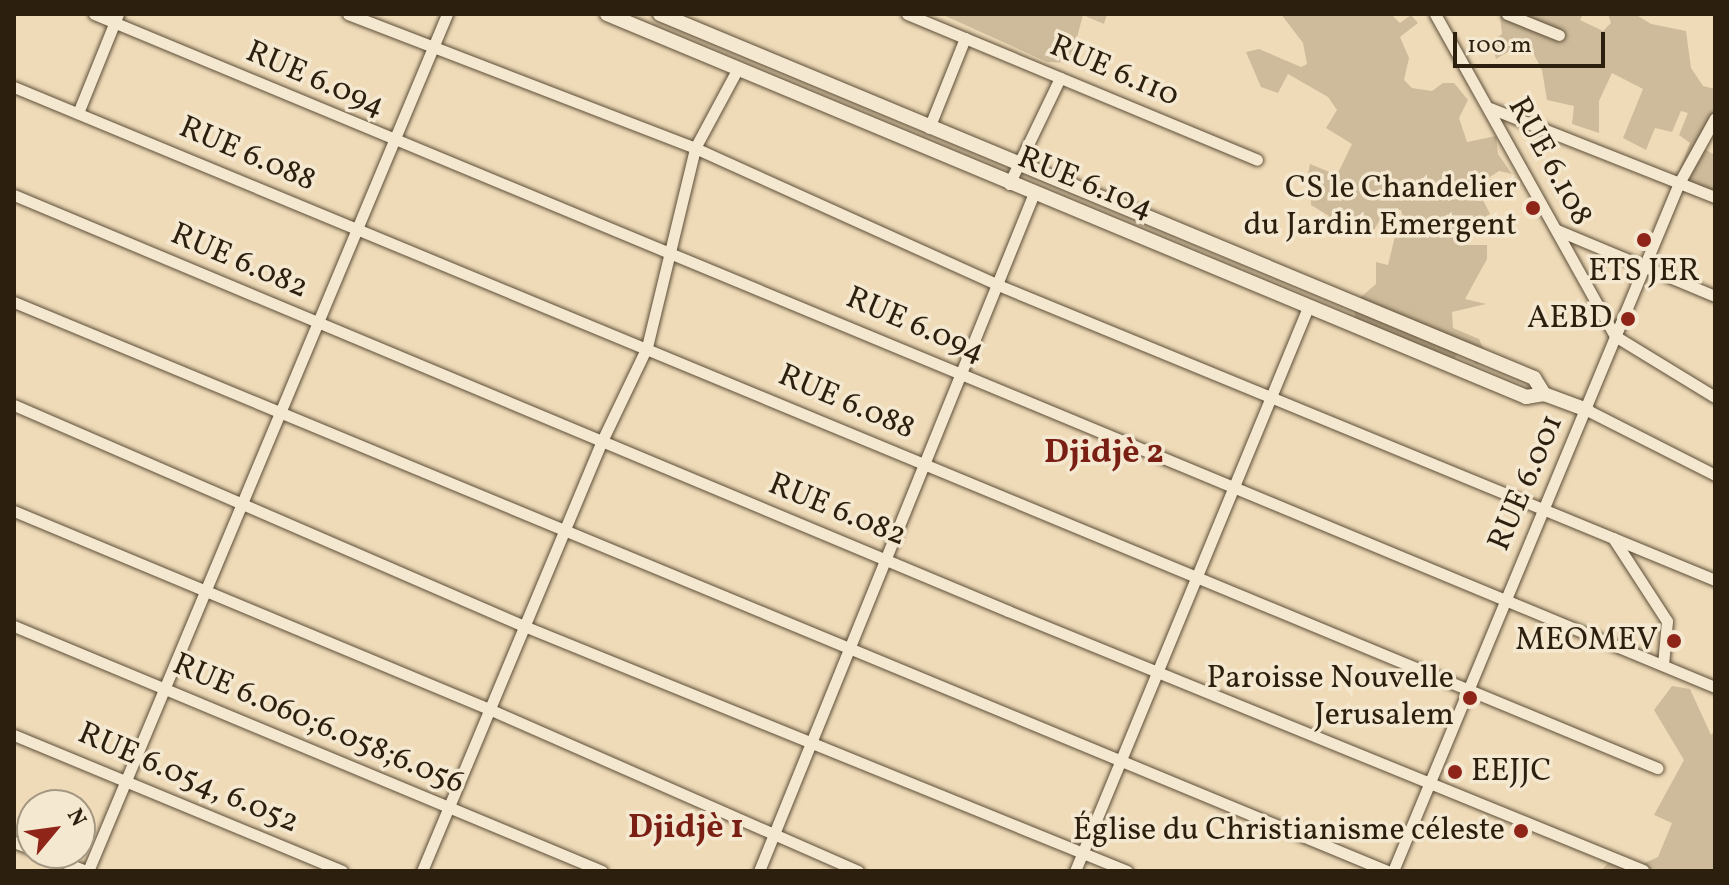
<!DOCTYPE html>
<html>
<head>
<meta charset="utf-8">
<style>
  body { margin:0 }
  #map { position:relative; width:1729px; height:885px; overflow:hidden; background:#efdbb8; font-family:Vollkorn,serif }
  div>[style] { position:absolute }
  .green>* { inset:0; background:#cebb9b }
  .roads { filter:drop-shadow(0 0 2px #5d4e38) drop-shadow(0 0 2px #5d4e38) }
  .minor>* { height:11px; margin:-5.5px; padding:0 5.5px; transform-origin:5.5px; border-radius:5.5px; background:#f5e8d1 }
  .tertiary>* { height:14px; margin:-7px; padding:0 7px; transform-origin:7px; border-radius:7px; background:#f5e8d1 }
  .dots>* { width:22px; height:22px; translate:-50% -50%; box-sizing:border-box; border:4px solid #f5e8d1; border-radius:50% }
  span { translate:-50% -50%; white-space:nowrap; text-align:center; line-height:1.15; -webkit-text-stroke:7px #f5e8d1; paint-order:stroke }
  .street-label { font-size:32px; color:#2c1f0e }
  .poi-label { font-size:32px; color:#2c1f0e }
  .right { translate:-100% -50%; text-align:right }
  .left { translate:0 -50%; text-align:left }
  .neighbourhood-label { font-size:34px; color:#7a1f14; font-weight:700 }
  .frame { position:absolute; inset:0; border:16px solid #2c1f0e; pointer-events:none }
  .north { position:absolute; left:16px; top:789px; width:80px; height:80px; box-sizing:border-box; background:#f5e8d1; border:2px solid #a59883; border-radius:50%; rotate:61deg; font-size:22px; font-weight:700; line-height:32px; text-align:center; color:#2c1f0e }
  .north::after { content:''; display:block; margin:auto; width:28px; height:36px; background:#8f2418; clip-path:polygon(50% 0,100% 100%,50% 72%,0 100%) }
  .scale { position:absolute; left:1453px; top:32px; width:152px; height:36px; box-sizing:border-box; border:4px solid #2c1f0e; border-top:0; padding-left:10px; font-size:24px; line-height:28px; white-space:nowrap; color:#2c1f0e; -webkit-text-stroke:6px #f5e8d1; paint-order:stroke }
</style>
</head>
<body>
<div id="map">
  <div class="green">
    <div style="clip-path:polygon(941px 14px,1107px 14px,1104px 24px,1083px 15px,1070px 63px,1047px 62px)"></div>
    <div style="clip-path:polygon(1281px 14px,1391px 14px,1400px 23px,1411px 15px,1418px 23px,1400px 37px,1409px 58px,1404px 80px,1412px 88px,1432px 91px,1443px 83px,1454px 83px,1468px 100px,1459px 118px,1467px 142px,1496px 136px,1498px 154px,1512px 174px,1499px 171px,1476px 186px,1490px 214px,1457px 232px,1467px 245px,1487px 245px,1487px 259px,1465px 299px,1486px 304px,1452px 312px,1453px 328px,1479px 339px,1486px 354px,1481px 363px,1475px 364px,1475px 352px,1460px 350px,1449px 367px,1356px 331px,1354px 303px,1376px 284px,1376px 262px,1388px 265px,1397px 228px,1404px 221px,1401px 210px,1385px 210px,1372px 234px,1348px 221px,1340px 221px,1336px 229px,1328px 228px,1329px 216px,1311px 205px,1311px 186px,1306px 185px,1310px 164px,1337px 175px,1352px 144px,1326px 128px,1337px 110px,1328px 97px,1288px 74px,1278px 93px,1261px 87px,1246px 52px,1259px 49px,1301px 67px,1307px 64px,1303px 43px)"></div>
    <div style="clip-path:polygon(1500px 14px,1583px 14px,1580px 20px,1603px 31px,1611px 23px,1608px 14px,1635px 14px,1651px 24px,1686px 31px,1691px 68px,1703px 86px,1715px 89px,1715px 118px,1704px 149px,1715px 155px,1715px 196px,1677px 176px,1690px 143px,1679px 135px,1688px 113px,1681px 111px,1672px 132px,1655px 128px,1646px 150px,1623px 138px,1643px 89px,1612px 73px,1599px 101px,1599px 133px,1572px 124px,1574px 106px,1547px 100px,1542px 70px,1527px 41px,1496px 59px,1491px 42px,1502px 34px)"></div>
    <div style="clip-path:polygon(1672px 686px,1690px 689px,1711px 735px,1715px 731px,1715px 871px,1601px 871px,1609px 862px,1629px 870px,1658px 857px,1672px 823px,1654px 815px,1684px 760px,1654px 710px)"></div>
  </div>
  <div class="roads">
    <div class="minor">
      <div style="left:94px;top:14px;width:1755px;rotate:22.55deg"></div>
      <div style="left:348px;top:14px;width:372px;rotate:21.1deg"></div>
      <div style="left:695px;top:148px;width:333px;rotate:24.3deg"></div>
      <div style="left:998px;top:285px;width:775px;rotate:22.36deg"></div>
      <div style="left:907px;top:14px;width:379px;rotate:22.6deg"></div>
      <div style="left:1435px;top:14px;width:369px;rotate:60.8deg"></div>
      <div style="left:1615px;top:336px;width:117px;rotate:31.4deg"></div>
      <div style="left:1507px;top:14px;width:56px;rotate:22deg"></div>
      <div style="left:14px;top:87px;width:1779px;rotate:22.51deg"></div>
      <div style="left:1490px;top:108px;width:242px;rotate:21.6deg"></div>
      <div style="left:78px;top:113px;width:107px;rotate:-68deg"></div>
      <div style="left:929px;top:128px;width:97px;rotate:-68.2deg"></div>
      <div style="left:1009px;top:184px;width:118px;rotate:-64.3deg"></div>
      <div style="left:14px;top:195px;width:1078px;rotate:22.71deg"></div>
      <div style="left:1008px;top:611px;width:686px;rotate:22.19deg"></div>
      <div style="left:1557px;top:230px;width:171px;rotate:22.7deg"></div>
      <div style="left:14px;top:302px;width:1486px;rotate:22.51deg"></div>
      <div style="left:14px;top:405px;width:556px;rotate:23.43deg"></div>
      <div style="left:524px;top:626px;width:651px;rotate:22.11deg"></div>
      <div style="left:1587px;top:410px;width:144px;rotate:26.9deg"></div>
      <div style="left:14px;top:511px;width:515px;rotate:22.63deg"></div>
      <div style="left:489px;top:709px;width:403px;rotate:23.7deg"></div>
      <div style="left:1613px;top:538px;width:99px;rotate:57deg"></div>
      <div style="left:1667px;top:621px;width:44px;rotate:95.2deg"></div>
      <div style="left:14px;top:626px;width:637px;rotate:22.62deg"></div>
      <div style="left:14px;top:735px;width:355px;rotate:22.5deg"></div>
      <div style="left:14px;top:842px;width:19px;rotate:21deg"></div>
      <div style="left:41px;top:853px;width:48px;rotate:21.8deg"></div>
      <div style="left:88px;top:871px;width:929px;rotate:-67.27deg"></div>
      <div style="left:422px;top:871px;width:464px;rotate:-67.3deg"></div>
      <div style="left:601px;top:443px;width:106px;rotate:-64.4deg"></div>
      <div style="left:647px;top:347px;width:205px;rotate:-76.4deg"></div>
      <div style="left:695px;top:148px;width:89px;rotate:-61.7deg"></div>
      <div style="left:759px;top:871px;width:732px;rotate:-67.92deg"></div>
      <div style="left:1075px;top:871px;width:612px;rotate:-67.54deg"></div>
      <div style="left:1393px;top:871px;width:745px;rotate:-67.43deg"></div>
      <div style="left:1679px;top:183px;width:74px;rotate:-61deg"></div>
    </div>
    <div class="tertiary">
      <div style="left:607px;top:14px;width:996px;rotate:22.62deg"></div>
      <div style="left:1526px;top:397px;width:18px;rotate:-9deg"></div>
      <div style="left:1544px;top:394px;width:46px;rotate:20.4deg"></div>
      <div style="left:660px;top:14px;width:947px;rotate:22.61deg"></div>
      <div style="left:1534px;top:378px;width:19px;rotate:58deg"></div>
    </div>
  </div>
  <div class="dots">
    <div style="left:1533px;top:208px;background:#8f2418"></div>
    <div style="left:1644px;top:240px;background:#8f2418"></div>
    <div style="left:1628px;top:319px;background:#8f2418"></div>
    <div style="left:1674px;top:641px;background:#8f2418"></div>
    <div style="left:1470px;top:698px;background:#8f2418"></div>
    <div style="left:1455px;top:772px;background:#8f2418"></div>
    <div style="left:1521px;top:831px;background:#8f2418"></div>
  </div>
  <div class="street-label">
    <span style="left:1114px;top:72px;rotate:23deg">RUE 6.110</span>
    <span style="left:315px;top:80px;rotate:23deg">RUE 6.094</span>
    <span style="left:247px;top:155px;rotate:23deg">RUE 6.088</span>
    <span style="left:1549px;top:162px;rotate:61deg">RUE 6.108</span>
    <span style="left:1085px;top:184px;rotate:22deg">RUE 6.104</span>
    <span style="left:239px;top:262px;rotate:23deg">RUE 6.082</span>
    <span style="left:915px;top:326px;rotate:23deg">RUE 6.094</span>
    <span style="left:846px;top:403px;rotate:23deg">RUE 6.088</span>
    <span style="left:1527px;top:483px;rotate:-67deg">RUE 6.001</span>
    <span style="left:837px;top:511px;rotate:22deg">RUE 6.082</span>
    <span style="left:318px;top:725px;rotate:23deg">RUE 6.060;6.058;6.056</span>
    <span style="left:188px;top:779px;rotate:23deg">RUE 6.054, 6.052</span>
  </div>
  <div class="poi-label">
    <span class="right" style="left:1517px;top:208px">CS le Chandelier<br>du Jardin Emergent</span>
    <span style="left:1644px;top:272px">ETS JER</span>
    <span class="right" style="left:1612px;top:319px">AEBD</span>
    <span class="right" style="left:1658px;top:641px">MEOMEV</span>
    <span class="right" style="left:1454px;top:698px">Paroisse Nouvelle<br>Jerusalem</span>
    <span class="left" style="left:1471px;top:772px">EEJJC</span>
    <span class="right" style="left:1505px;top:831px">Église du Christianisme céleste</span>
  </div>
  <div class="neighbourhood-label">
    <span style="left:1104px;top:454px">Djidjè 2</span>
    <span style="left:686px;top:829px">Djidjè 1</span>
  </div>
  <div class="frame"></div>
  <div class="north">N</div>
  <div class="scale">100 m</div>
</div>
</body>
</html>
